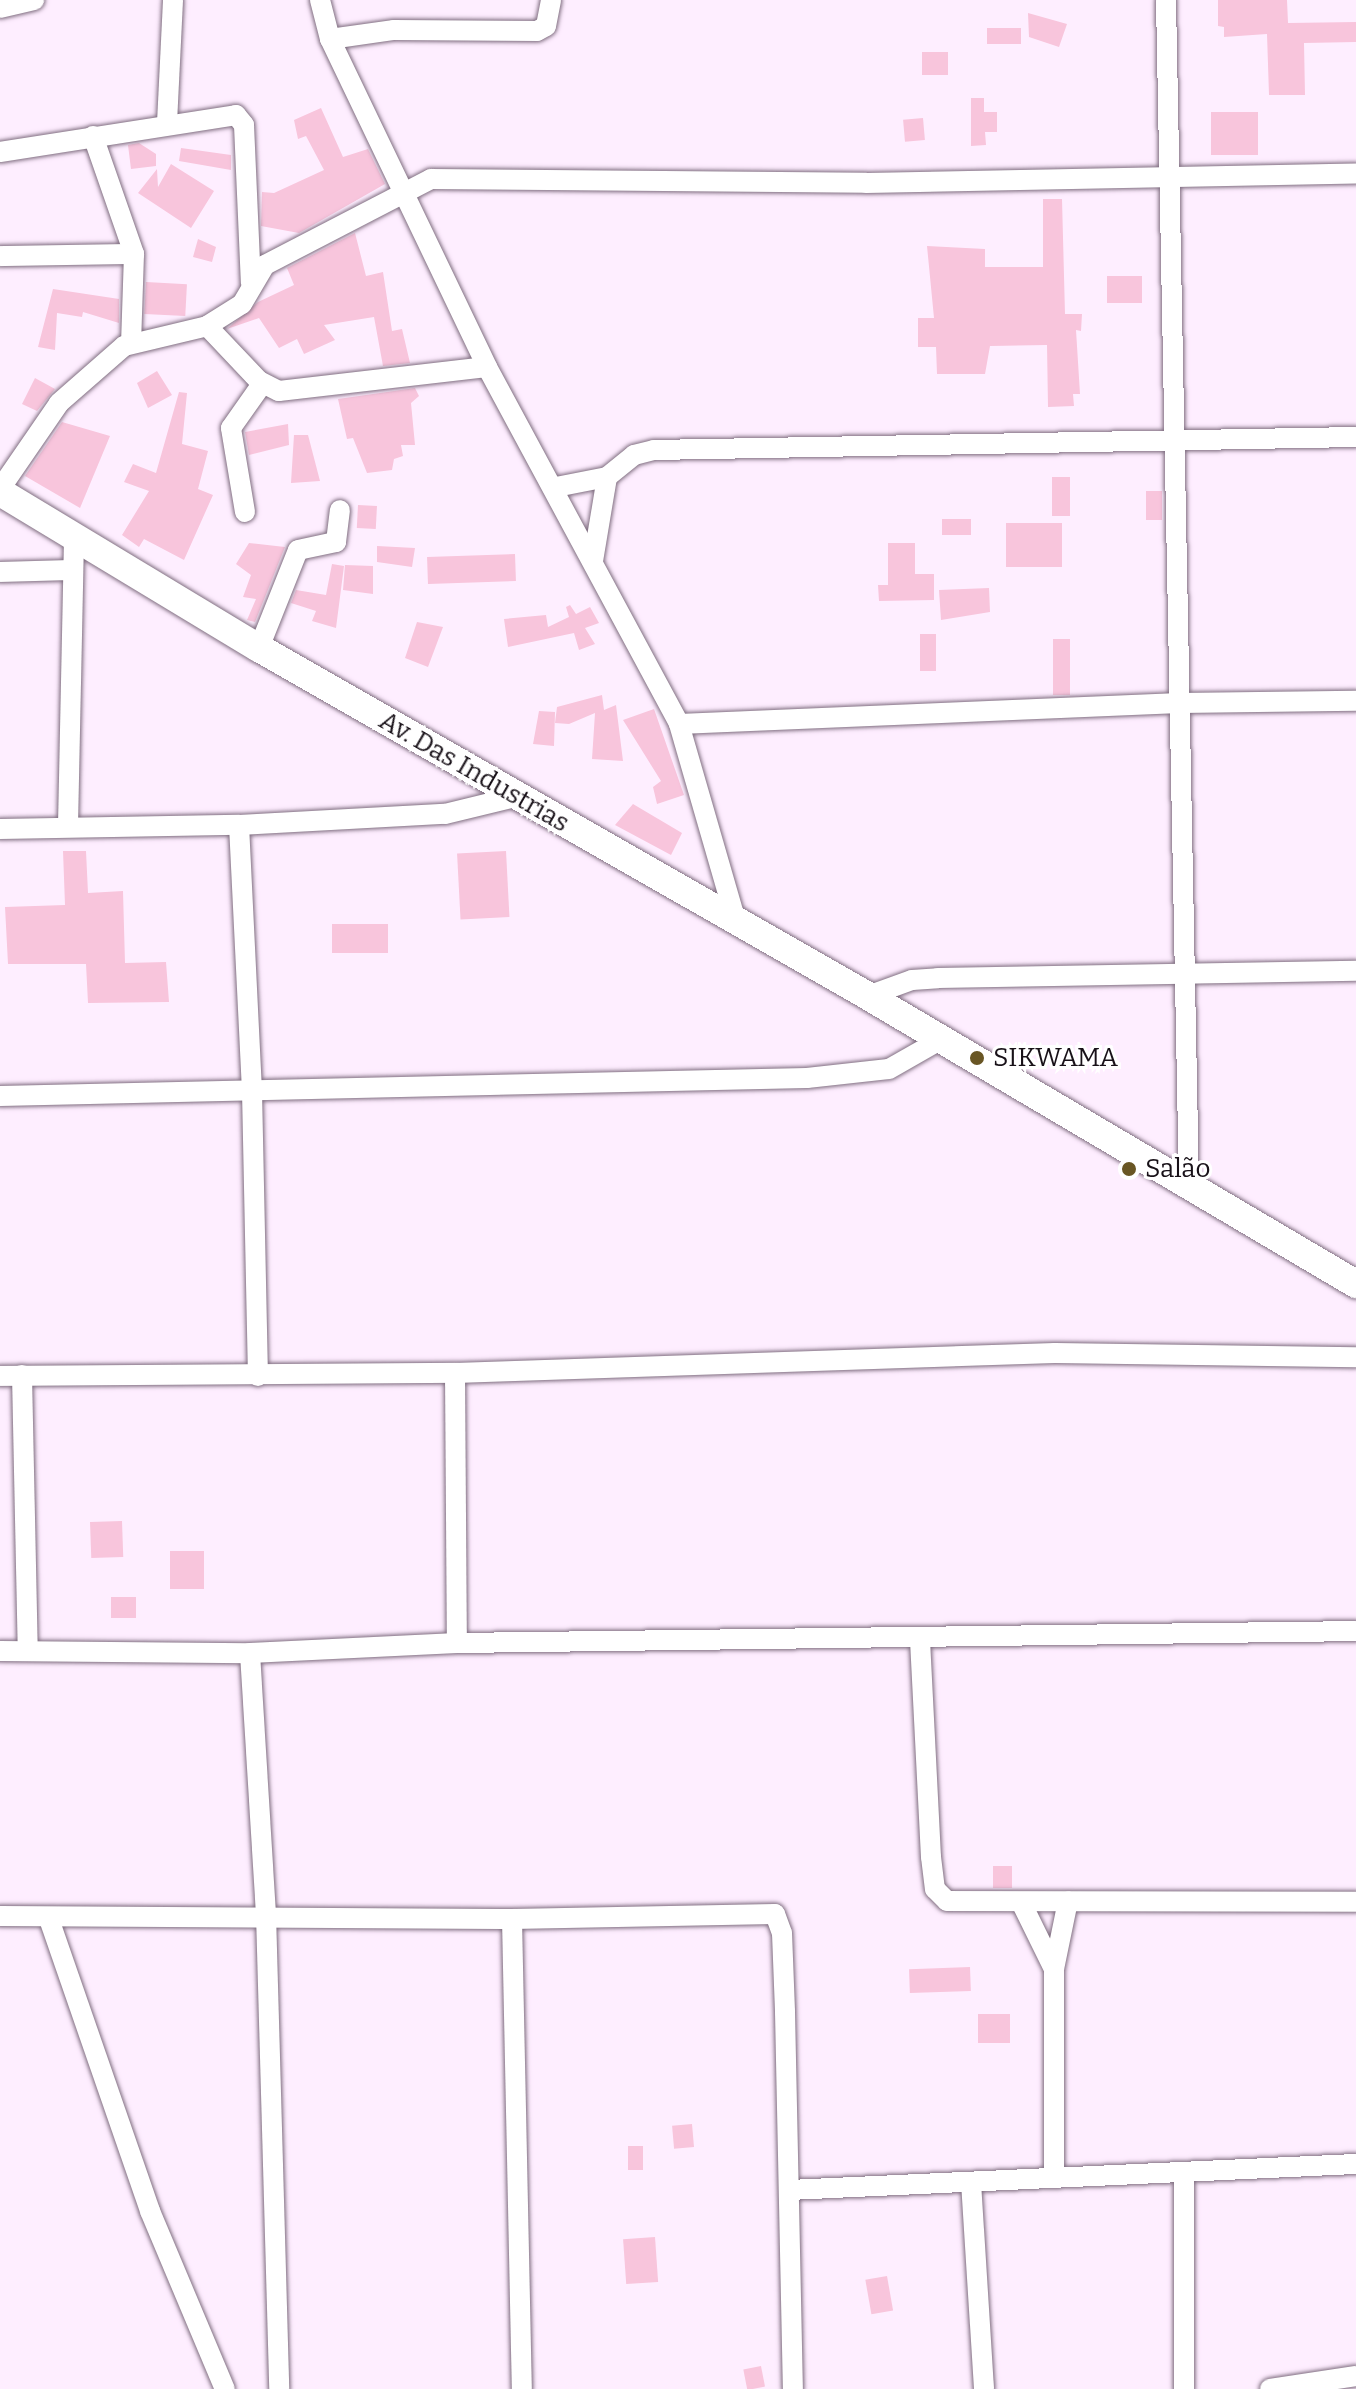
<!DOCTYPE html>
<html>
<head>
<meta charset="utf-8">
<style>
  body { margin:0 }
  #map { position:relative; width:1356px; height:2389px; overflow:hidden; background:#feeeff; font-family:Bitter,serif }
  div>[style] { position:absolute }
  .building>* { inset:0; background:#f8c5dc; transform-origin:0 0 }
  .roads { filter:drop-shadow(0 0 2px #806e81) drop-shadow(0 0 2px #806e81) }
  .minor>* { height:20px; margin:-10px; padding:0 10px; transform-origin:10px; border-radius:10px; background:#fff }
  .secondary>* { height:28px; margin:-14px; padding:0 14px; transform-origin:14px; border-radius:14px; background:#fff }
  .dots>* { width:22px; height:22px; translate:-50% -50%; box-sizing:border-box; border:4px solid #fff; border-radius:50% }
  span { translate:-50% -50%; white-space:nowrap; text-align:center; line-height:1.15; -webkit-text-stroke:6px #fff; paint-order:stroke }
  .street-label { font-size:26px; color:#181118 }
  .poi-label { font-size:26px; color:#181118 }
  .left { translate:0 -50%; text-align:left }
</style>
</head>
<body>
<div id="map">
  <div class="building">
    <div style="clip-path:polygon(1218px 0,1287px 0,1288px 23px,1356px 22px,1356px 42px,1304px 43px,1305px 95px,1269px 95px,1267px 34px,1224px 37px,1224px 27px,1218px 26px)"></div>
    <div style="clip-path:polygon(1028px 13px,1067px 24px,1059px 47px,1029px 37px)"></div>
    <div style="left:1021px;top:28px;width:16px;height:34px;rotate:90deg"></div>
    <div style="left:922px;top:52px;width:26px;height:23px"></div>
    <div style="clip-path:polygon(971px 98px,984px 98px,984px 112px,997px 112px,997px 132px,985px 132px,986px 145px,971px 146px)"></div>
    <div style="clip-path:polygon(321px 108px,343px 157px,368px 149px,385px 184px,299px 233px,261px 226px,262px 192px,274px 193px,324px 170px,306px 136px,298px 139px,294px 120px)"></div>
    <div style="left:1211px;top:112px;width:47px;height:43px"></div>
    <div style="left:923px;top:118px;width:22px;height:20px;rotate:85deg"></div>
    <div style="clip-path:polygon(139px 143px,156px 154px,156px 166px,131px 169px,128px 145px)"></div>
    <div style="clip-path:polygon(181px 148px,231px 155px,231px 170px,179px 161px)"></div>
    <div style="clip-path:polygon(171px 164px,214px 191px,191px 228px,138px 193px,157px 169px,158px 187px)"></div>
    <div style="clip-path:polygon(1043px 199px,1062px 199px,1065px 314px,1082px 314px,1081px 331px,1076px 330px,1080px 394px,1073px 394px,1074px 406px,1048px 407px,1047px 345px,990px 346px,985px 374px,937px 374px,936px 347px,918px 347px,918px 318px,934px 318px,927px 246px,985px 249px,985px 267px,1043px 267px)"></div>
    <div style="clip-path:polygon(355px 233px,366px 276px,383px 272px,392px 331px,402px 329px,410px 363px,383px 366px,374px 317px,324px 325px,335px 340px,304px 354px,297px 339px,279px 348px,259px 318px,227px 329px,258px 302px,294px 285px,287px 268px)"></div>
    <div style="clip-path:polygon(198px 239px,216px 247px,212px 262px,193px 257px)"></div>
    <div style="left:1107px;top:276px;width:35px;height:27px"></div>
    <div style="left:146px;top:282px;width:41px;height:32px;rotate:3deg"></div>
    <div style="clip-path:polygon(53px 289px,119px 299px,119px 323px,83px 312px,82px 317px,57px 313px,55px 350px,38px 347px)"></div>
    <div style="clip-path:polygon(157px 371px,172px 395px,148px 408px,137px 383px)"></div>
    <div style="clip-path:polygon(35px 378px,55px 389px,37px 411px,22px 404px)"></div>
    <div style="clip-path:polygon(415px 388px,419px 396px,411px 403px,415px 445px,401px 445px,403px 456px,394px 459px,392px 470px,367px 473px,353px 438px,347px 439px,338px 399px)"></div>
    <div style="clip-path:polygon(179px 392px,187px 393px,182px 444px,208px 451px,198px 489px,213px 495px,184px 560px,144px 539px,139px 547px,122px 535px,149px 491px,124px 482px,133px 464px,156px 473px)"></div>
    <div style="clip-path:polygon(62px 422px,110px 436px,80px 508px,25px 476px)"></div>
    <div style="clip-path:polygon(288px 424px,289px 445px,249px 455px,245px 432px)"></div>
    <div style="clip-path:polygon(294px 435px,308px 435px,320px 481px,291px 483px)"></div>
    <div style="left:1052px;top:477px;width:18px;height:39px"></div>
    <div style="left:1162px;top:491px;width:29px;height:16px;rotate:90deg"></div>
    <div style="left:358px;top:505px;width:19px;height:23px;rotate:3deg"></div>
    <div style="left:942px;top:519px;width:29px;height:16px"></div>
    <div style="left:1006px;top:523px;width:56px;height:44px"></div>
    <div style="clip-path:polygon(249px 543px,285px 547px,255px 622px,247px 620px,256px 599px,243px 597px,251px 575px,236px 564px)"></div>
    <div style="clip-path:polygon(888px 543px,915px 543px,915px 574px,934px 574px,934px 600px,879px 601px,878px 585px,888px 585px)"></div>
    <div style="clip-path:polygon(377px 546px,415px 548px,412px 567px,377px 562px)"></div>
    <div style="left:515px;top:554px;width:27px;height:88px;rotate:88deg"></div>
    <div style="clip-path:polygon(332px 564px,344px 566px,336px 628px,312px 621px,316px 611px,291px 603px,296px 590px,326px 595px)"></div>
    <div style="clip-path:polygon(345px 565px,373px 566px,373px 594px,343px 590px)"></div>
    <div style="clip-path:polygon(989px 588px,990px 612px,941px 620px,939px 590px)"></div>
    <div style="clip-path:polygon(570px 605px,576px 614px,590px 607px,599px 623px,585px 628px,595px 644px,579px 650px,574px 633px,508px 647px,504px 619px,546px 615px,548px 627px,569px 617px,566px 607px)"></div>
    <div style="clip-path:polygon(417px 622px,443px 627px,428px 667px,405px 658px)"></div>
    <div style="left:920px;top:634px;width:16px;height:37px"></div>
    <div style="left:1053px;top:639px;width:17px;height:56px"></div>
    <div style="clip-path:polygon(602px 695px,604px 710px,616px 705px,623px 761px,592px 759px,595px 713px,569px 724px,555px 723px,557px 707px)"></div>
    <div style="clip-path:polygon(654px 709px,684px 795px,657px 804px,653px 787px,661px 781px,623px 720px)"></div>
    <div style="clip-path:polygon(539px 711px,555px 712px,554px 746px,533px 744px)"></div>
    <div style="clip-path:polygon(633px 804px,682px 833px,671px 855px,615px 825px)"></div>
    <div style="clip-path:polygon(63px 851px,86px 851px,88px 893px,123px 891px,125px 963px,166px 962px,169px 1002px,88px 1003px,86px 964px,8px 964px,5px 907px,65px 905px)"></div>
    <div style="left:506px;top:851px;width:66px;height:49px;rotate:87deg"></div>
    <div style="left:388px;top:924px;width:29px;height:56px;rotate:90deg"></div>
    <div style="left:122px;top:1521px;width:36px;height:32px;rotate:88deg"></div>
    <div style="left:204px;top:1551px;width:38px;height:34px;rotate:90deg"></div>
    <div style="left:111px;top:1597px;width:25px;height:21px"></div>
    <div style="left:993px;top:1866px;width:19px;height:22px"></div>
    <div style="left:970px;top:1967px;width:24px;height:61px;rotate:88deg"></div>
    <div style="left:978px;top:2014px;width:32px;height:29px"></div>
    <div style="left:692px;top:2124px;width:23px;height:20px;rotate:85deg"></div>
    <div style="left:628px;top:2146px;width:15px;height:24px"></div>
    <div style="left:655px;top:2237px;width:45px;height:32px;rotate:86deg"></div>
    <div style="left:887px;top:2276px;width:35px;height:22px;rotate:80deg"></div>
    <div style="left:761px;top:2366px;width:21px;height:18px;rotate:79deg"></div>
  </div>
  <div class="roads">
    <div class="minor">
      <div style="left:320px;top:0;width:40px;rotate:75.6deg"></div>
      <div style="left:330px;top:39px;width:364px;rotate:64.4deg"></div>
      <div style="left:487px;top:367px;width:405px;rotate:61.7deg"></div>
      <div style="left:679px;top:724px;width:206px;rotate:73.9deg"></div>
      <div style="left:1166px;top:0;width:1186px;rotate:88.89deg"></div>
      <div style="left:0;top:8px;width:35px;rotate:-13deg"></div>
      <div style="left:330px;top:39px;width:65px;rotate:-8deg"></div>
      <div style="left:394px;top:30px;width:143px;rotate:0.4deg"></div>
      <div style="left:537px;top:31px;width:10px;rotate:-29deg"></div>
      <div style="left:546px;top:26px;width:26px;rotate:-79deg"></div>
      <div style="left:167px;top:123px;width:123px;rotate:-87.2deg"></div>
      <div style="left:93px;top:136px;width:125px;rotate:70.8deg"></div>
      <div style="left:134px;top:254px;width:89px;rotate:91.9deg"></div>
      <div style="left:0;top:152px;width:239px;rotate:-8.9deg"></div>
      <div style="left:236px;top:115px;width:13px;rotate:51deg"></div>
      <div style="left:244px;top:125px;width:158px;rotate:87.5deg"></div>
      <div style="left:0;top:256px;width:134px;rotate:-0.9deg"></div>
      <div style="left:207px;top:326px;width:76px;rotate:46.6deg"></div>
      <div style="left:259px;top:381px;width:22px;rotate:27deg"></div>
      <div style="left:279px;top:391px;width:209px;rotate:-6.6deg"></div>
      <div style="left:556px;top:487px;width:52px;rotate:-11.1deg"></div>
      <div style="left:607px;top:477px;width:35px;rotate:-39deg"></div>
      <div style="left:634px;top:455px;width:21px;rotate:-14deg"></div>
      <div style="left:654px;top:450px;width:702px;rotate:-1.06deg"></div>
      <div style="left:0;top:489px;width:104px;rotate:-55.5deg"></div>
      <div style="left:59px;top:403px;width:86px;rotate:-41.2deg"></div>
      <div style="left:124px;top:346px;width:85px;rotate:-13.5deg"></div>
      <div style="left:207px;top:326px;width:41px;rotate:-32.2deg"></div>
      <div style="left:242px;top:304px;width:45px;rotate:-59.5deg"></div>
      <div style="left:265px;top:265px;width:187px;rotate:-27.4deg"></div>
      <div style="left:431px;top:179px;width:435px;rotate:0.5deg"></div>
      <div style="left:866px;top:183px;width:490px;rotate:-1.1deg"></div>
      <div style="left:245px;top:512px;width:85px;rotate:-99.5deg"></div>
      <div style="left:231px;top:428px;width:54px;rotate:-54.8deg"></div>
      <div style="left:593px;top:561px;width:85px;rotate:-80.5deg"></div>
      <div style="left:0;top:572px;width:70px;rotate:-1.6deg"></div>
      <div style="left:259px;top:648px;width:105px;rotate:-68.3deg"></div>
      <div style="left:298px;top:550px;width:39px;rotate:-12deg"></div>
      <div style="left:336px;top:542px;width:32px;rotate:-83deg"></div>
      <div style="left:679px;top:724px;width:501px;rotate:-2.4deg"></div>
      <div style="left:1180px;top:703px;width:176px;rotate:-0.7deg"></div>
      <div style="left:239px;top:825px;width:266px;rotate:87.2deg"></div>
      <div style="left:252px;top:1091px;width:285px;rotate:88.8deg"></div>
      <div style="left:68px;top:826px;width:289px;rotate:-88.8deg"></div>
      <div style="left:0;top:829px;width:239px;rotate:-1deg"></div>
      <div style="left:239px;top:825px;width:206px;rotate:-3.1deg"></div>
      <div style="left:445px;top:814px;width:72px;rotate:-13.7deg"></div>
      <div style="left:868px;top:996px;width:47px;rotate:-20deg"></div>
      <div style="left:912px;top:980px;width:26px;rotate:-4deg"></div>
      <div style="left:938px;top:978px;width:418px;rotate:-1deg"></div>
      <div style="left:0;top:1096px;width:807px;rotate:-1.28deg"></div>
      <div style="left:807px;top:1078px;width:82px;rotate:-6.3deg"></div>
      <div style="left:889px;top:1069px;width:59px;rotate:-29.6deg"></div>
      <div style="left:455px;top:1373px;width:270px;rotate:89.6deg"></div>
      <div style="left:22px;top:1375px;width:275px;rotate:88.8deg"></div>
      <div style="left:0;top:1376px;width:455px;rotate:-0.4deg"></div>
      <div style="left:455px;top:1373px;width:600px;rotate:-1.91deg"></div>
      <div style="left:1055px;top:1353px;width:301px;rotate:0.8deg"></div>
      <div style="left:920px;top:1640px;width:217px;rotate:87.1deg"></div>
      <div style="left:931px;top:1857px;width:32px;rotate:83deg"></div>
      <div style="left:935px;top:1889px;width:17px;rotate:45deg"></div>
      <div style="left:947px;top:1901px;width:409px;rotate:0.1deg"></div>
      <div style="left:0;top:1651px;width:250px;rotate:0.5deg"></div>
      <div style="left:250px;top:1653px;width:207px;rotate:-2.8deg"></div>
      <div style="left:457px;top:1643px;width:899px;rotate:-0.76deg"></div>
      <div style="left:250px;top:1653px;width:261px;rotate:86.5deg"></div>
      <div style="left:266px;top:1914px;width:475px;rotate:88.4deg"></div>
      <div style="left:1021px;top:1902px;width:75px;rotate:63.8deg"></div>
      <div style="left:0;top:1916px;width:512px;rotate:0.34deg"></div>
      <div style="left:512px;top:1919px;width:263px;rotate:-1.1deg"></div>
      <div style="left:775px;top:1914px;width:20px;rotate:70deg"></div>
      <div style="left:782px;top:1933px;width:79px;rotate:87.8deg"></div>
      <div style="left:785px;top:2012px;width:377px;rotate:88.8deg"></div>
      <div style="left:49px;top:1919px;width:309px;rotate:70.9deg"></div>
      <div style="left:150px;top:2211px;width:193px;rotate:67.2deg"></div>
      <div style="left:512px;top:1919px;width:470px;rotate:88.8deg"></div>
      <div style="left:1054px;top:2178px;width:209px;rotate:-90deg"></div>
      <div style="left:1054px;top:1969px;width:69px;rotate:-78.4deg"></div>
      <div style="left:971px;top:2182px;width:207px;rotate:86.4deg"></div>
      <div style="left:789px;top:2190px;width:568px;rotate:-2.63deg"></div>
      <div style="left:1184px;top:2389px;width:217px;rotate:-90deg"></div>
      <div style="left:1270px;top:2389px;width:87px;rotate:-8.6deg"></div>
    </div>
    <div class="secondary">
      <div style="left:0;top:492px;width:302px;rotate:31.1deg"></div>
      <div style="left:259px;top:648px;width:701px;rotate:29.74deg"></div>
      <div style="left:868px;top:996px;width:567px;rotate:30.55deg"></div>
    </div>
  </div>
  <div class="dots">
    <div style="left:977px;top:1058px;background:#695624"></div>
    <div style="left:1129px;top:1169px;background:#695624"></div>
  </div>
  <div class="street-label">
    <span style="left:474px;top:772px;rotate:30deg">Av. Das Industrias</span>
  </div>
  <div class="poi-label">
    <span class="left" style="left:993px;top:1058px">SIKWAMA</span>
    <span class="left" style="left:1145px;top:1169px">Salão</span>
  </div>
</div>
</body>
</html>
